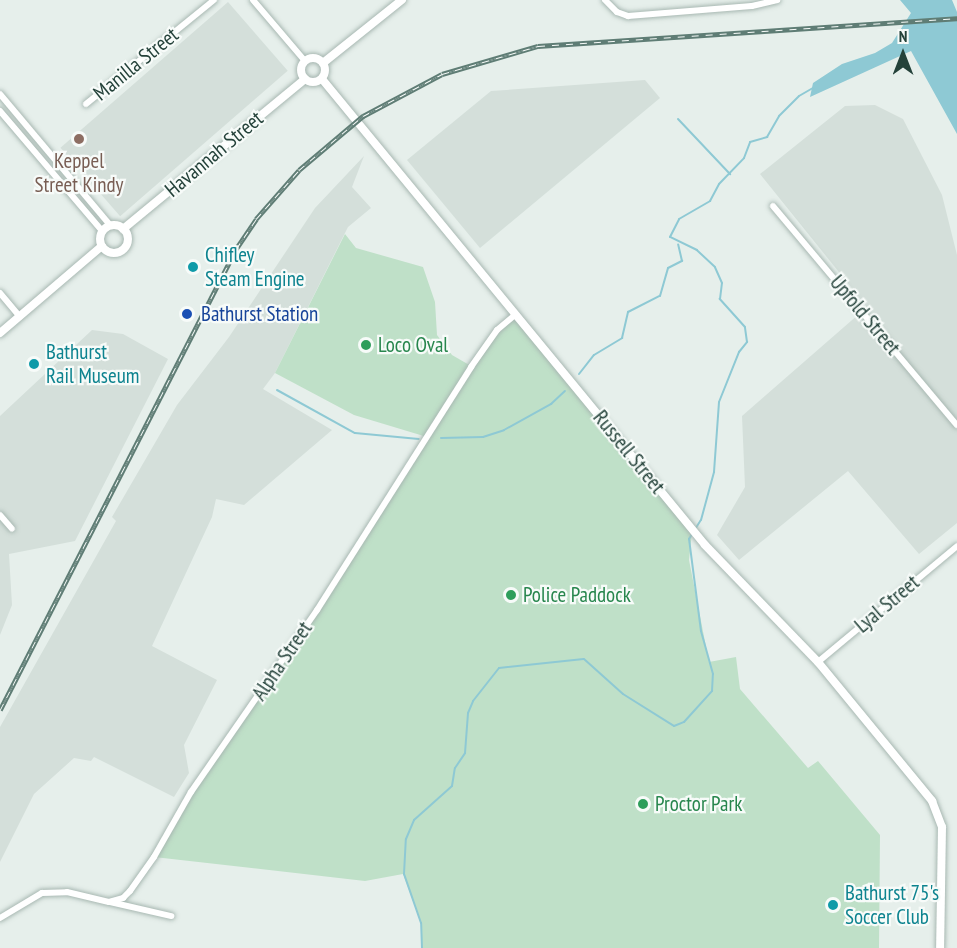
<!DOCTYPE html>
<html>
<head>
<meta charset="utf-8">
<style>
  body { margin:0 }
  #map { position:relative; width:957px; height:948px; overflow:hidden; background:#e6efeb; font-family:"PT Sans Narrow",sans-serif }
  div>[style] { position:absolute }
  .built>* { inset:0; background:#d4dfda; transform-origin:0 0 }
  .green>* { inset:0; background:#bfe0c8 }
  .water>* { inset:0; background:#8ec9d4 }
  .stream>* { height:2px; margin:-1px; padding:0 1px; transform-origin:1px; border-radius:1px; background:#8ec9d4 }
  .roads { filter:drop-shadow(0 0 2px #a8b8b2) drop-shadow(0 0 2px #a8b8b2) }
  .street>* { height:6px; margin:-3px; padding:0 3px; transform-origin:3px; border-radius:3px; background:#fff }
  .secondary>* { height:8px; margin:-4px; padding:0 4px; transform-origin:4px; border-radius:4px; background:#fff }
  .secondary>.ring { margin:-4px; padding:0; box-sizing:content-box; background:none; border:8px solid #fff; border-radius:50% }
  .rail>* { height:4.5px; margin-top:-2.25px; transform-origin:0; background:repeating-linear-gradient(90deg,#f7fbf9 0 7px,#5f7d75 0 14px); box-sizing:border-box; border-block:2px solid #5f7d75 }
  .dots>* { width:16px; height:16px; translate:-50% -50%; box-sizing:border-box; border:3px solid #f7fbf9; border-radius:50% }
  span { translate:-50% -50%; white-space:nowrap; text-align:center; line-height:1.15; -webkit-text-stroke:4.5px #f7fbf9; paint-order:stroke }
  .street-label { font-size:21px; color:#24423a }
  .education-label { font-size:21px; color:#785e54 }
  .culture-label { font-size:21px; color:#0d838f }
  .left { translate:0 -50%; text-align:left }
  .transit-label { font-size:21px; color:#164399 }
  .leisure-label { font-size:21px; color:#27864d }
  .north { position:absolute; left:873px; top:24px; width:60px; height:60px; -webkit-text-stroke:4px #f7fbf9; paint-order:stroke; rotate:0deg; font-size:16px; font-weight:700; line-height:24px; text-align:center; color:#24423a }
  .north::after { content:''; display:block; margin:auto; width:21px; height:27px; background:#24423a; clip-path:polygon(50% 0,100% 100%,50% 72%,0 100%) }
</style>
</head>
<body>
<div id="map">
  <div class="built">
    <div style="left:228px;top:2px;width:91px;height:222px;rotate:49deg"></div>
    <div style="clip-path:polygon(645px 80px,660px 98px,480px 248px,407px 160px,491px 91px)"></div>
    <div style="clip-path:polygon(875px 105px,903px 119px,942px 195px,957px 255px,957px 523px,919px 554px,848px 471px,739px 560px,717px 535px,745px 487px,742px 416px,867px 307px,760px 174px,845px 106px)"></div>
    <div style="clip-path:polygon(364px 156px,352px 187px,371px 208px,348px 227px,275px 373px,263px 389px,332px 430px,244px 505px,216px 499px,212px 517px,152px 646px,217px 680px,184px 745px,189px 773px,174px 797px,94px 757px,91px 761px,74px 758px,34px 794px,0 862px,0 727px,116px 521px,112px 517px,177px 405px,229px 337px,315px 208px)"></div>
    <div style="clip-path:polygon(92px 330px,123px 334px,168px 359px,75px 541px,9px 554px,12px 605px,0 635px,0 416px)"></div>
  </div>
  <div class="green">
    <div style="clip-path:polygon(345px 234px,356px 248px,423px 267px,435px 302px,437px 335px,452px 355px,471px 366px,515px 315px,692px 532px,689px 560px,709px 662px,736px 657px,740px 689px,808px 768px,818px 761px,880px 835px,879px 948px,422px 948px,421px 923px,403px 874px,365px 881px,154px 857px,191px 792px,273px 675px,427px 437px,354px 415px,275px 373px)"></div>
  </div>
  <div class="water">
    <div style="clip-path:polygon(900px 0,952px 0,957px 12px,957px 134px,911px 51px,810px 97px,813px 83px,842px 64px,875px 53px,892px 43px,911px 13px)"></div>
  </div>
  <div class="stream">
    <div style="left:678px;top:119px;width:76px;rotate:46.6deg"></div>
    <div style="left:579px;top:374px;width:24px;rotate:-52deg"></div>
    <div style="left:594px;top:355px;width:33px;rotate:-31deg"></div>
    <div style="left:622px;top:338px;width:27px;rotate:-77deg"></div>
    <div style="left:628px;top:312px;width:36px;rotate:-27deg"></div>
    <div style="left:660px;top:296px;width:29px;rotate:-74deg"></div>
    <div style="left:668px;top:268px;width:16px;rotate:-27deg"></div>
    <div style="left:682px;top:261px;width:17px;rotate:-103deg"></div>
    <div style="left:277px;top:390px;width:89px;rotate:28.9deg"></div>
    <div style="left:355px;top:433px;width:64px;rotate:5.4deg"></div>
    <div style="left:441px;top:438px;width:42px;rotate:-1.4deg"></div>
    <div style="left:483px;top:437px;width:22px;rotate:-18deg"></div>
    <div style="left:504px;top:430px;width:54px;rotate:-29deg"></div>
    <div style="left:551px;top:404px;width:19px;rotate:-43deg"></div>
    <div style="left:422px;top:948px;width:25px;rotate:-92deg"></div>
    <div style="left:421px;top:923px;width:52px;rotate:-109.1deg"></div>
    <div style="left:404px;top:874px;width:35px;rotate:-87deg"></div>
    <div style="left:406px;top:839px;width:21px;rotate:-67deg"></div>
    <div style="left:414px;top:820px;width:51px;rotate:-41.8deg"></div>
    <div style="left:452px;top:786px;width:18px;rotate:-81deg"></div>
    <div style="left:455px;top:768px;width:18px;rotate:-56deg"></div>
    <div style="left:465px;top:753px;width:40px;rotate:-85.7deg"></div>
    <div style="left:468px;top:713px;width:13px;rotate:-67deg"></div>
    <div style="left:473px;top:701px;width:42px;rotate:-51.8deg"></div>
    <div style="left:499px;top:668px;width:85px;rotate:-6deg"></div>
    <div style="left:584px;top:659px;width:52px;rotate:41.9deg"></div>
    <div style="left:623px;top:694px;width:60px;rotate:32.1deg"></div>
    <div style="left:674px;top:726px;width:11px;rotate:-22deg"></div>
    <div style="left:684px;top:722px;width:42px;rotate:-47.9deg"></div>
    <div style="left:712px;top:691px;width:17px;rotate:-87deg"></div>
    <div style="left:713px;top:674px;width:45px;rotate:-105.6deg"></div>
    <div style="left:701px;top:631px;width:93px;rotate:-97.4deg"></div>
    <div style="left:689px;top:539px;width:22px;rotate:-58deg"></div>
    <div style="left:701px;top:520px;width:50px;rotate:-74.8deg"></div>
    <div style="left:714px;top:472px;width:70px;rotate:-85.9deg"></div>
    <div style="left:719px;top:402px;width:54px;rotate:-68.2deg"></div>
    <div style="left:739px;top:352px;width:13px;rotate:-51deg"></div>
    <div style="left:747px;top:342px;width:15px;rotate:-98deg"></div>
    <div style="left:745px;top:327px;width:38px;rotate:-132deg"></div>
    <div style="left:720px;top:299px;width:16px;rotate:-83deg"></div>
    <div style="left:722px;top:283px;width:17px;rotate:-114deg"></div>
    <div style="left:715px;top:267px;width:25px;rotate:-137deg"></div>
    <div style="left:697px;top:250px;width:30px;rotate:-154deg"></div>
    <div style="left:670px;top:237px;width:20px;rotate:-63deg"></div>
    <div style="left:679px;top:219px;width:36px;rotate:-30deg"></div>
    <div style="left:710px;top:201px;width:19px;rotate:-62deg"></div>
    <div style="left:719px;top:184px;width:36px;rotate:-46deg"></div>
    <div style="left:744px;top:158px;width:17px;rotate:-69deg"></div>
    <div style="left:750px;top:142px;width:18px;rotate:-16deg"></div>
    <div style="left:767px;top:137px;width:24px;rotate:-60deg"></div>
    <div style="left:779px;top:116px;width:28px;rotate:-45deg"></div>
    <div style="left:799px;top:96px;width:16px;rotate:-30deg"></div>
  </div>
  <div class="roads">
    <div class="street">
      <div style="left:253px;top:0;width:80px;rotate:49.6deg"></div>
      <div style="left:605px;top:0;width:17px;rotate:45deg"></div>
      <div style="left:617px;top:12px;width:12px;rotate:20deg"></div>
      <div style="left:628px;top:16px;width:124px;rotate:-4.6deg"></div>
      <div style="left:752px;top:6px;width:26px;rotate:-13deg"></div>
      <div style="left:0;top:94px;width:171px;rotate:50deg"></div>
      <div style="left:86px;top:104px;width:165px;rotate:-39.1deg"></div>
      <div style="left:0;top:111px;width:157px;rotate:49.6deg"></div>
      <div style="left:773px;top:206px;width:286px;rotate:50deg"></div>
      <div style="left:0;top:293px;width:31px;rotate:50deg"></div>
      <div style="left:0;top:515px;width:18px;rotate:49deg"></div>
      <div style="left:818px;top:662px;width:181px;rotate:-39.8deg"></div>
      <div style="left:110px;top:902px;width:63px;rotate:12.9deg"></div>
      <div style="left:0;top:918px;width:49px;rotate:-30.8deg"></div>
      <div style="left:42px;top:893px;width:25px;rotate:-2deg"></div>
      <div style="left:67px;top:892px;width:43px;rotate:13.4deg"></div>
      <div style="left:109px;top:902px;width:15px;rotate:-16deg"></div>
      <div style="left:123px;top:898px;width:10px;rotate:-45deg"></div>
      <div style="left:130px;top:891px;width:42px;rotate:-54.8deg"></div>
      <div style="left:154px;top:857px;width:75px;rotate:-60.4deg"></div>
      <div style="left:191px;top:792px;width:221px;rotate:-55.3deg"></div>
      <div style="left:317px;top:610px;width:288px;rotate:-57.6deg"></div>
      <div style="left:471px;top:367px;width:45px;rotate:-54.9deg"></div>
      <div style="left:497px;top:330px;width:23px;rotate:-40deg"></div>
    </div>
    <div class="secondary">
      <div class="ring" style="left:301px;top:58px;width:16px;height:16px"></div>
      <div style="left:323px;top:63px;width:101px;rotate:-38.6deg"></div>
      <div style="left:322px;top:79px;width:603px;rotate:50.58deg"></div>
      <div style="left:705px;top:545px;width:163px;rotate:46deg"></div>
      <div style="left:818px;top:662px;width:180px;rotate:50.6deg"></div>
      <div style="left:932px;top:801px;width:28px;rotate:69deg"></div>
      <div style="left:942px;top:827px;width:121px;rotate:90.9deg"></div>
      <div class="ring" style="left:100px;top:225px;width:20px;height:20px"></div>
      <div style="left:123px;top:229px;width:236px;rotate:-39.5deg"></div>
      <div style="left:0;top:333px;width:134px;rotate:-40.5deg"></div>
    </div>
  </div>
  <div class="rail">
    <div style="left:0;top:710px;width:518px;rotate:-62.89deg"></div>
    <div style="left:236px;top:249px;width:36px;rotate:-56deg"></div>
    <div style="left:256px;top:219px;width:65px;rotate:-48.7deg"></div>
    <div style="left:299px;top:170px;width:84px;rotate:-40.2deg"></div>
    <div style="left:363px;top:116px;width:89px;rotate:-28deg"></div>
    <div style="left:442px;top:74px;width:100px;rotate:-16.3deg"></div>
    <div style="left:538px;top:46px;width:420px;rotate:-3.8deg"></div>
  </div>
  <div class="dots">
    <div style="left:79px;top:139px;background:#8d6e63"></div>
    <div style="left:193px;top:267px;background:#0f9aa8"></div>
    <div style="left:187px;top:314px;background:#1a4fb4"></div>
    <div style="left:366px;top:345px;background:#2e9e5b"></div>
    <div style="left:34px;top:364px;background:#0f9aa8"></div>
    <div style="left:511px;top:595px;background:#2e9e5b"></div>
    <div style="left:643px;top:804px;background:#2e9e5b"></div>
    <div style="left:833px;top:905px;background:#0f9aa8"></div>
  </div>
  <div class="street-label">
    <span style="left:136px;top:64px;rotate:-39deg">Manilla Street</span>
    <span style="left:214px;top:154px;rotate:-40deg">Havannah Street</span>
    <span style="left:865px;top:315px;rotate:50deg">Upfold Street</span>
    <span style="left:629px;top:452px;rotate:51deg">Russell Street</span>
    <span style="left:887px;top:604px;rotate:-40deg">Lyal Street</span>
    <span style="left:282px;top:661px;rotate:-56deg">Alpha Street</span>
  </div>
  <div class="education-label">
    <span style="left:79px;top:173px">Keppel<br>Street Kindy</span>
  </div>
  <div class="culture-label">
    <span class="left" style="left:205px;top:267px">Chifley<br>Steam Engine</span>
    <span class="left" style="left:46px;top:364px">Bathurst<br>Rail Museum</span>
    <span class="left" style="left:845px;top:905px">Bathurst 75's<br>Soccer Club</span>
  </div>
  <div class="transit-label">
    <span class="left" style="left:201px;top:314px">Bathurst Station</span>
  </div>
  <div class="leisure-label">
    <span class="left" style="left:378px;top:345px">Loco Oval</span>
    <span class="left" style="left:523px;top:595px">Police Paddock</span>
    <span class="left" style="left:655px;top:804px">Proctor Park</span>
  </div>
  <div class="north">N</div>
</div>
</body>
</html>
